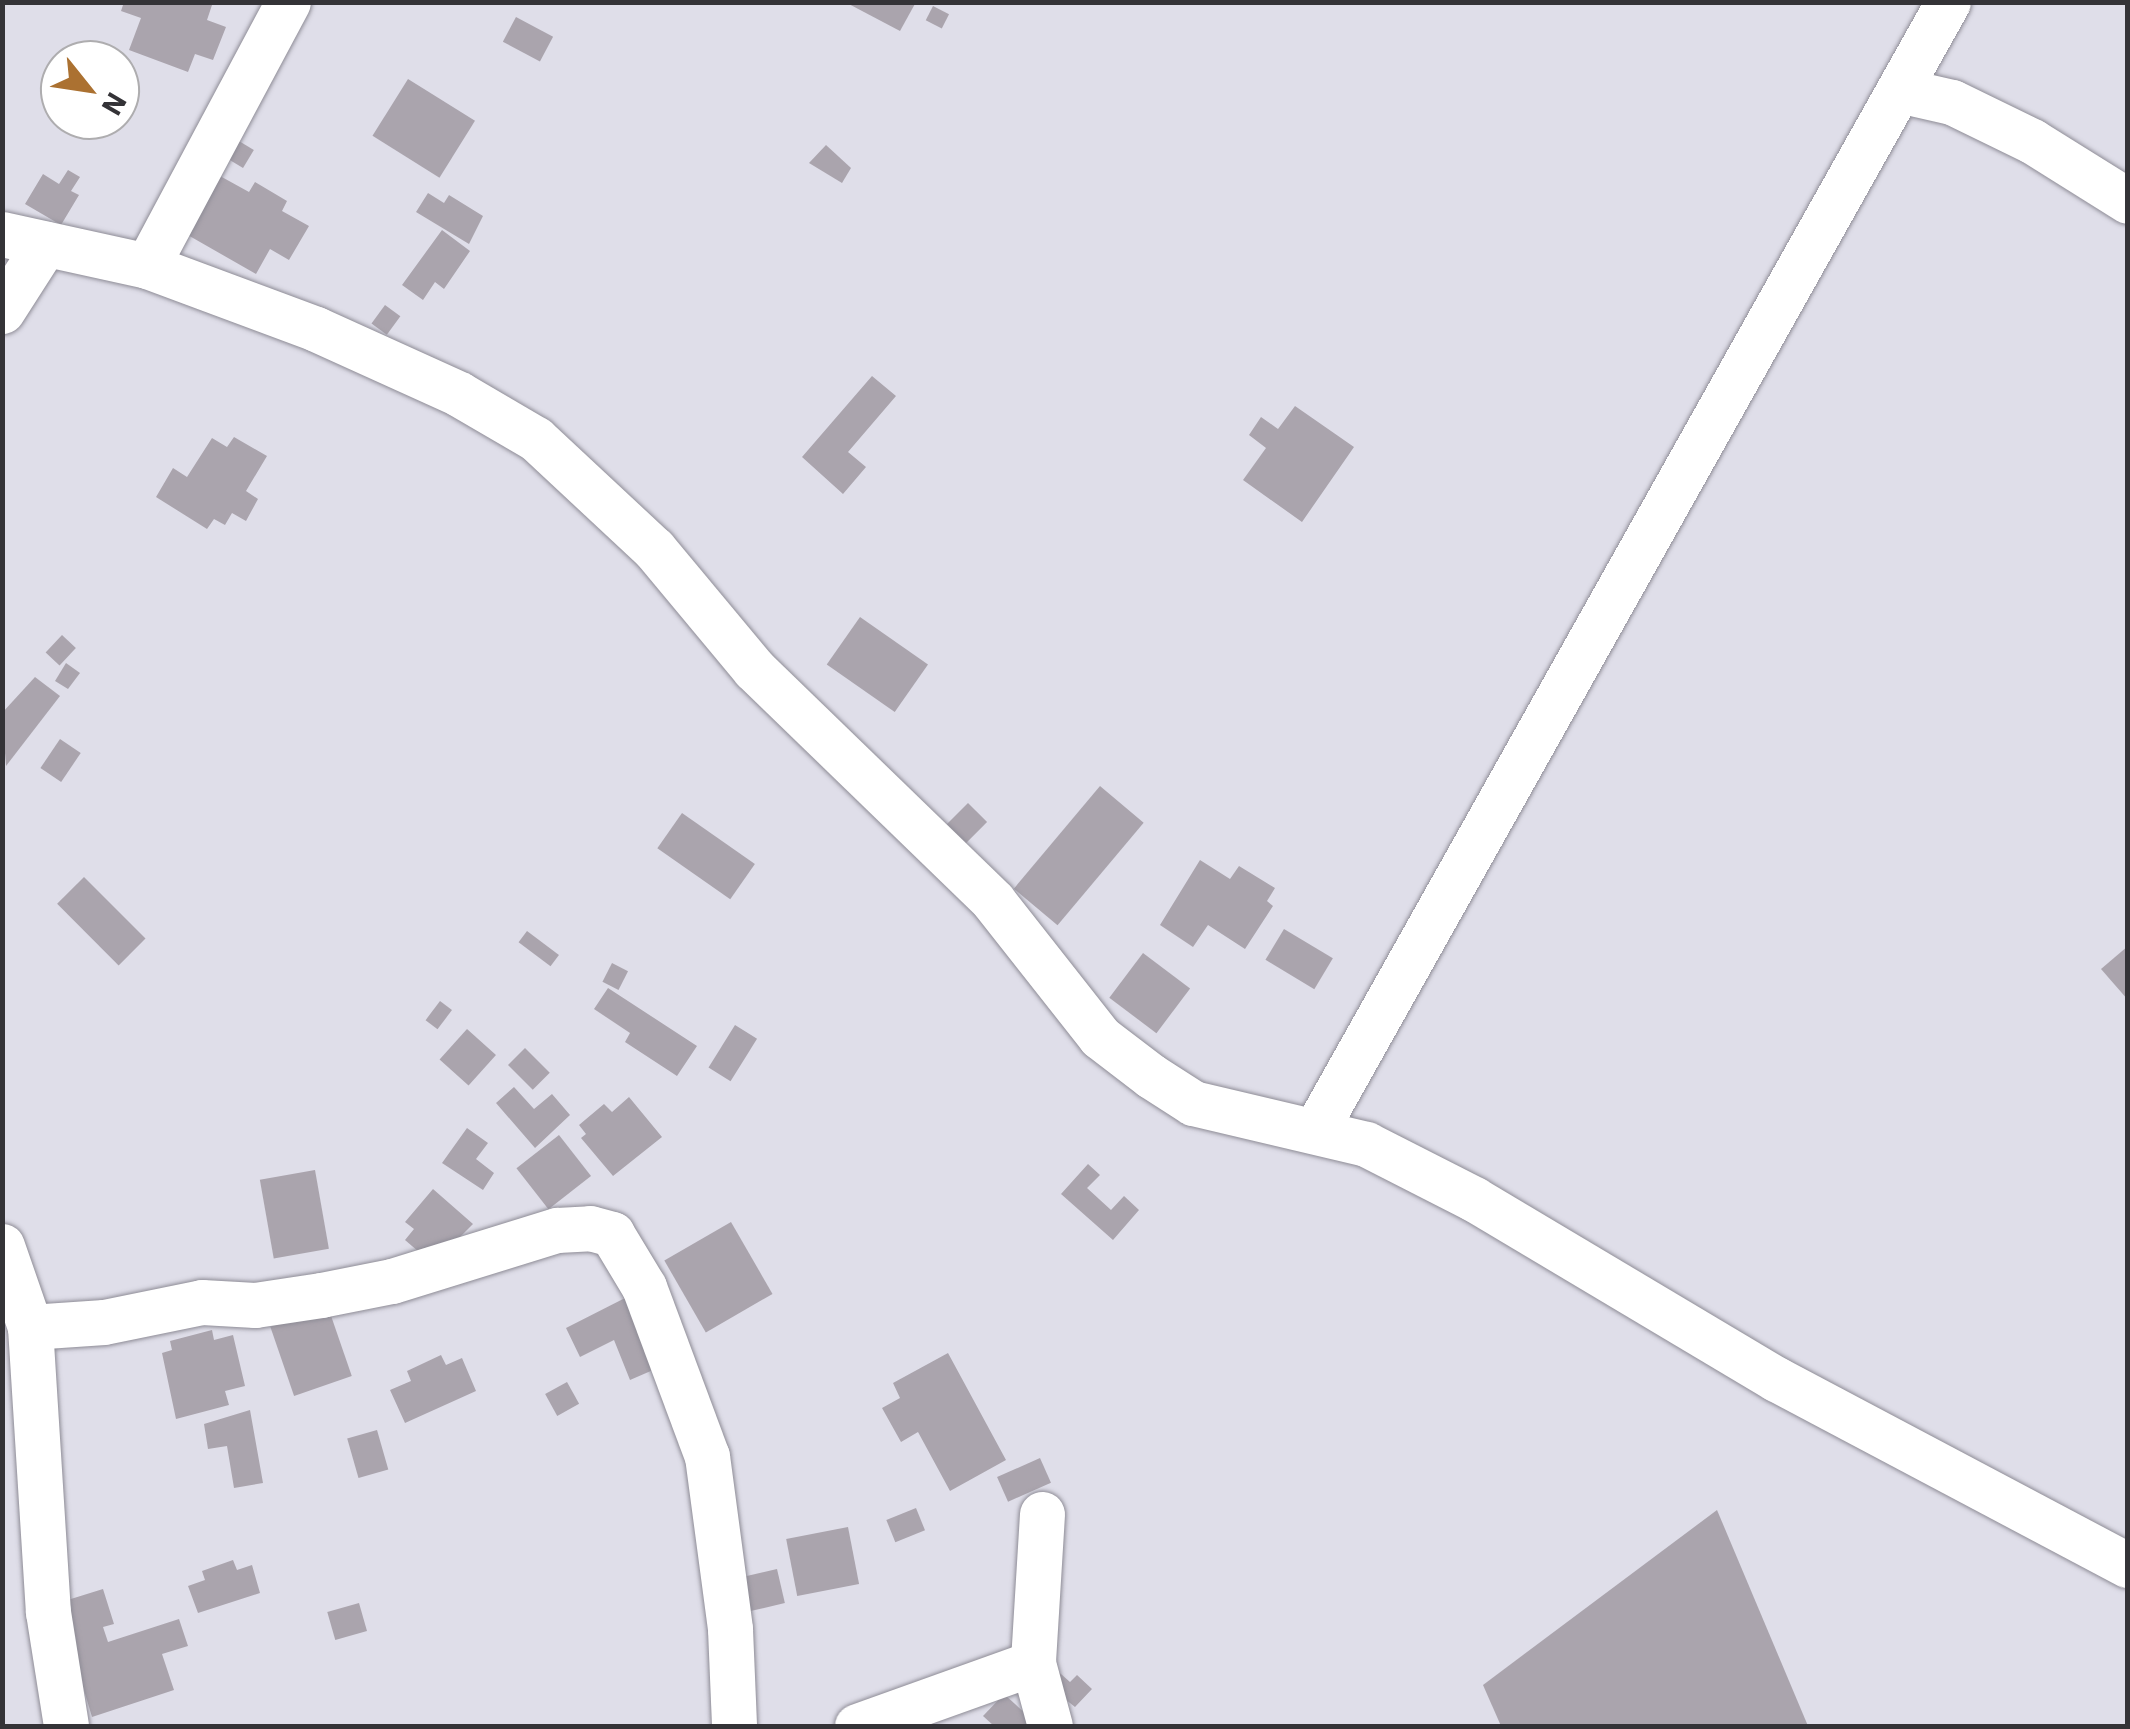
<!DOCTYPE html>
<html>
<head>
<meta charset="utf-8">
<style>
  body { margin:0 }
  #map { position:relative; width:2130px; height:1729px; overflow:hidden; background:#dfdee9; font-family:"IBM Plex Sans",sans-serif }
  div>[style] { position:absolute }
  .building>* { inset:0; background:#aaa4ad; transform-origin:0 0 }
  .roads { filter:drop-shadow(0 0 2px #8e8c96) drop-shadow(0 0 2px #8e8c96) }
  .street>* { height:45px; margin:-22.5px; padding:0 22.5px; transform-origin:22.5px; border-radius:22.5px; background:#fff }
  span { translate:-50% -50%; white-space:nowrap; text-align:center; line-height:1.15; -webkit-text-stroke:9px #fff; paint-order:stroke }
  .frame { position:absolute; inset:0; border:5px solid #343337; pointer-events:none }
  .north { position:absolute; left:40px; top:40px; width:100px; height:100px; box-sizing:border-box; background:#fff; border:2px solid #aeadaf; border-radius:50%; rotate:120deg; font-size:28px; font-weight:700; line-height:40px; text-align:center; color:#343337 }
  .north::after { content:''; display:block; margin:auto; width:35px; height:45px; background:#ab7131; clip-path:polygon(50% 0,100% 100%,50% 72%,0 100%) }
</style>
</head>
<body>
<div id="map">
  <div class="building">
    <div style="clip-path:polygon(124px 2px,213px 2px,207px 20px,226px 27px,213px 60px,195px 54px,188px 72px,129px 50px,141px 18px,121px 11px)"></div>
    <div style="clip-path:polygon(845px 2px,916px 2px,900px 31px)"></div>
    <div style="left:933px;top:6px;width:18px;height:16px;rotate:27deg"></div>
    <div style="left:516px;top:17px;width:42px;height:28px;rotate:28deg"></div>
    <div style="left:408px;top:79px;width:79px;height:67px;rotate:32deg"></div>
    <div style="left:229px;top:135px;width:29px;height:21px;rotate:31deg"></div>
    <div style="clip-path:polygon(826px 145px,851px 168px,842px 183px,809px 163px)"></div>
    <div style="clip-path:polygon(68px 170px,80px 177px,71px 191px,79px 195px,61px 225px,25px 204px,43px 174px,59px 184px)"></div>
    <div style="clip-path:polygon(220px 176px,249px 192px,255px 182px,287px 201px,282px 211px,309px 226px,289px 260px,270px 249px,256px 274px,179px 230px)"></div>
    <div style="clip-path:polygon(428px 193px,444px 203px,449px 195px,483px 216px,469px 244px,416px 212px)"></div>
    <div style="clip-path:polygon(442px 230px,470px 251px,444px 289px,435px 282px,423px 300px,402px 285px)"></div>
    <div style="left:385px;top:305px;width:19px;height:23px;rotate:36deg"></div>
    <div style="clip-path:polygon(872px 376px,896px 396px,848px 452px,866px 467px,843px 494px,802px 457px)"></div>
    <div style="clip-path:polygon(1295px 406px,1354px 447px,1302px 522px,1243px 480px,1266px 448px,1249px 435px,1261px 417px,1278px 429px)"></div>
    <div style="clip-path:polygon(234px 437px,267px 456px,246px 491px,258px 499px,246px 521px,232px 513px,225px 525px,214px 519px,207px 529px,156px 497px,173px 468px,187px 477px,212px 438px,227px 447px)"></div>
    <div style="left:860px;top:617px;width:83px;height:58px;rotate:35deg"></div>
    <div style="left:62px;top:635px;width:19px;height:24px;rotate:43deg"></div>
    <div style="clip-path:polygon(66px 663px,80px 673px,68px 689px,55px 681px)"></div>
    <div style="clip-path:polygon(35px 677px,60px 696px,6px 766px,2px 713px)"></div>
    <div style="left:60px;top:739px;width:25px;height:35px;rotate:34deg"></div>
    <div style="left:1100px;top:786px;width:57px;height:134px;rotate:40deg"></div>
    <div style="left:968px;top:803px;width:27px;height:30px;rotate:45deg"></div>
    <div style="left:682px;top:813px;width:89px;height:43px;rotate:35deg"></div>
    <div style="clip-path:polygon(1200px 860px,1230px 879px,1239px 866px,1275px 888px,1267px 901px,1273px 906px,1245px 949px,1208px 925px,1193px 947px,1160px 925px)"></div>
    <div style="left:84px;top:877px;width:87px;height:38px;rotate:45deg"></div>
    <div style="left:1284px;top:929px;width:57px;height:36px;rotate:31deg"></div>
    <div style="left:527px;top:931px;width:40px;height:14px;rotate:37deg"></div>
    <div style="clip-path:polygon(2128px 946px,2128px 1000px,2101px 969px)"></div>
    <div style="left:1143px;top:953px;width:59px;height:56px;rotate:37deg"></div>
    <div style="left:612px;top:963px;width:18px;height:21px;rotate:27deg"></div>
    <div style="clip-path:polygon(608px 988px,697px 1046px,677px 1076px,625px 1042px,630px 1033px,594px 1009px)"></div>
    <div style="left:440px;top:1001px;width:15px;height:24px;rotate:37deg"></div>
    <div style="left:735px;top:1025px;width:26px;height:50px;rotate:32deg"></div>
    <div style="left:467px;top:1029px;width:39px;height:41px;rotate:42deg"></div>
    <div style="left:525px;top:1048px;width:35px;height:24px;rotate:45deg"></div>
    <div style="clip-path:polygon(514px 1087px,534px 1109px,552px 1094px,570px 1115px,535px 1148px,496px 1103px)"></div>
    <div style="clip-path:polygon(629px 1097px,662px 1137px,613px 1176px,581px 1138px,586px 1134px,579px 1125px,604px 1104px,612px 1112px)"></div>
    <div style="clip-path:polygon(467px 1128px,488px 1143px,476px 1159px,494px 1173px,483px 1190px,442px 1163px)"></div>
    <div style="left:559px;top:1135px;width:52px;height:54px;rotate:52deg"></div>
    <div style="clip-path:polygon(1088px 1164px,1100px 1175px,1087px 1188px,1111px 1210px,1124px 1196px,1139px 1210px,1113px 1240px,1061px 1194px)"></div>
    <div style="left:315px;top:1170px;width:80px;height:56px;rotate:80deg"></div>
    <div style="clip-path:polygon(433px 1189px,473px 1224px,433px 1264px,405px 1240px,414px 1229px,405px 1222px)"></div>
    <div style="left:731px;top:1222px;width:83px;height:77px;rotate:60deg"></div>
    <div style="clip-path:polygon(629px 1296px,660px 1367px,630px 1380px,614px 1340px,580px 1357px,566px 1328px)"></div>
    <div style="left:328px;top:1307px;width:73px;height:61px;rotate:71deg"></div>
    <div style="clip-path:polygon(212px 1330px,214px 1340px,233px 1335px,245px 1386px,225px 1391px,229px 1405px,176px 1419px,162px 1353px,172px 1350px,170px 1341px)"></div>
    <div style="clip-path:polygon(948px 1353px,1006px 1460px,950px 1491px,918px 1432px,901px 1442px,882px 1408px,900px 1398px,893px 1383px)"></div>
    <div style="clip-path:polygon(441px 1355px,446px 1365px,462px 1358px,476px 1391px,405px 1423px,390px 1390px,411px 1381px,407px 1371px)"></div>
    <div style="left:567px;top:1382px;width:25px;height:25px;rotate:61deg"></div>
    <div style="clip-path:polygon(250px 1410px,263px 1483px,234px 1488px,227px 1446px,208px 1449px,204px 1424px)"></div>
    <div style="left:377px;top:1430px;width:41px;height:31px;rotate:74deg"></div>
    <div style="left:1040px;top:1458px;width:27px;height:47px;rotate:66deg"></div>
    <div style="left:916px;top:1508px;width:24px;height:32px;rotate:68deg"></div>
    <div style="clip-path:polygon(1717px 1510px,1808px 1726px,1501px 1726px,1483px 1685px)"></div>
    <div style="left:848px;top:1527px;width:58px;height:63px;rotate:79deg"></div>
    <div style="clip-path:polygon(233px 1560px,237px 1570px,252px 1565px,260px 1593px,198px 1613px,188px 1586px,205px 1580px,202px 1571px)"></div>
    <div style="left:777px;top:1569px;width:35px;height:41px;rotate:77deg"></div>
    <div style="clip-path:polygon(103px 1589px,114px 1624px,103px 1627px,108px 1642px,179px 1619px,188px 1646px,162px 1654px,174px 1690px,92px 1717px,58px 1603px)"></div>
    <div style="left:359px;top:1603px;width:29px;height:33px;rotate:74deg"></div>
    <div style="clip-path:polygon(1053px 1667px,1070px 1682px,1077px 1675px,1092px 1689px,1075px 1707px,1060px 1695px)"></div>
    <div style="clip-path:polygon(1004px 1694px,1039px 1726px,994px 1726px,983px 1716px)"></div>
  </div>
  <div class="roads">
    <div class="street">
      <div style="left:1899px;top:90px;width:54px;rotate:12.8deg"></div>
      <div style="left:1952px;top:102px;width:89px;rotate:26deg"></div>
      <div style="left:2032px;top:141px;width:113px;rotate:32deg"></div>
      <div style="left:2px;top:234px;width:148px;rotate:12.4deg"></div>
      <div style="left:147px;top:266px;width:180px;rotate:20.4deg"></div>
      <div style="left:316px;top:329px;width:157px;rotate:24.4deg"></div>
      <div style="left:459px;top:394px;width:89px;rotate:30.3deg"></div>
      <div style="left:536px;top:439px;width:161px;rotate:43deg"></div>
      <div style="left:654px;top:549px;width:156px;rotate:50.2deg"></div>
      <div style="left:754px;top:669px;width:333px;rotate:44.1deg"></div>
      <div style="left:993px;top:901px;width:173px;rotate:51.8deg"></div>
      <div style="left:1100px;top:1037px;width:64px;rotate:37.4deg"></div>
      <div style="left:1151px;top:1076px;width:50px;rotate:32.7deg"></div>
      <div style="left:1193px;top:1103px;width:178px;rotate:13.3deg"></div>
      <div style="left:1366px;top:1144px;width:121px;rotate:27deg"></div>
      <div style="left:1474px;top:1199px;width:352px;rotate:30.8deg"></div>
      <div style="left:1776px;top:1379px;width:398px;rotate:27.9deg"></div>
      <div style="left:147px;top:266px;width:299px;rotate:-61.9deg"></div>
      <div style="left:2px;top:311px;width:80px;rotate:-57.3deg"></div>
      <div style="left:1316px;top:1129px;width:1292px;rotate:-60.72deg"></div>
      <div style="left:2px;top:1246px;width:86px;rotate:70.9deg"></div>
      <div style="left:30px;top:1327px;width:286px;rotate:86.4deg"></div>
      <div style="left:48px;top:1612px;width:115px;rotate:81deg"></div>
      <div style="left:30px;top:1327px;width:74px;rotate:-3.9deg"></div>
      <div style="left:104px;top:1322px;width:100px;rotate:-11.5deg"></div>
      <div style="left:202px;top:1302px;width:53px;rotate:3.2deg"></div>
      <div style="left:255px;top:1305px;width:67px;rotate:-8.6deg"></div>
      <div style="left:321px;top:1295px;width:72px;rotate:-11.2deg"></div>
      <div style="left:392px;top:1281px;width:173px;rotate:-17.2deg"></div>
      <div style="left:557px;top:1230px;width:33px;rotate:-3deg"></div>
      <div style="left:590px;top:1228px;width:23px;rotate:15deg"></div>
      <div style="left:612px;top:1234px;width:62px;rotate:58.9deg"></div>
      <div style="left:644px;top:1287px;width:180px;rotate:69.6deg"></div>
      <div style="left:707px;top:1456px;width:175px;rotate:82.4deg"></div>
      <div style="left:730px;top:1629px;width:97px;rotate:87.6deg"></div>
      <div style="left:1042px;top:1514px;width:149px;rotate:93.5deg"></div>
      <div style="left:1033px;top:1663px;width:65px;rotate:74.9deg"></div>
      <div style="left:857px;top:1726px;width:187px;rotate:-19.7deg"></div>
    </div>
  </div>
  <div class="frame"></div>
  <div class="north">N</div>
</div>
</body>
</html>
